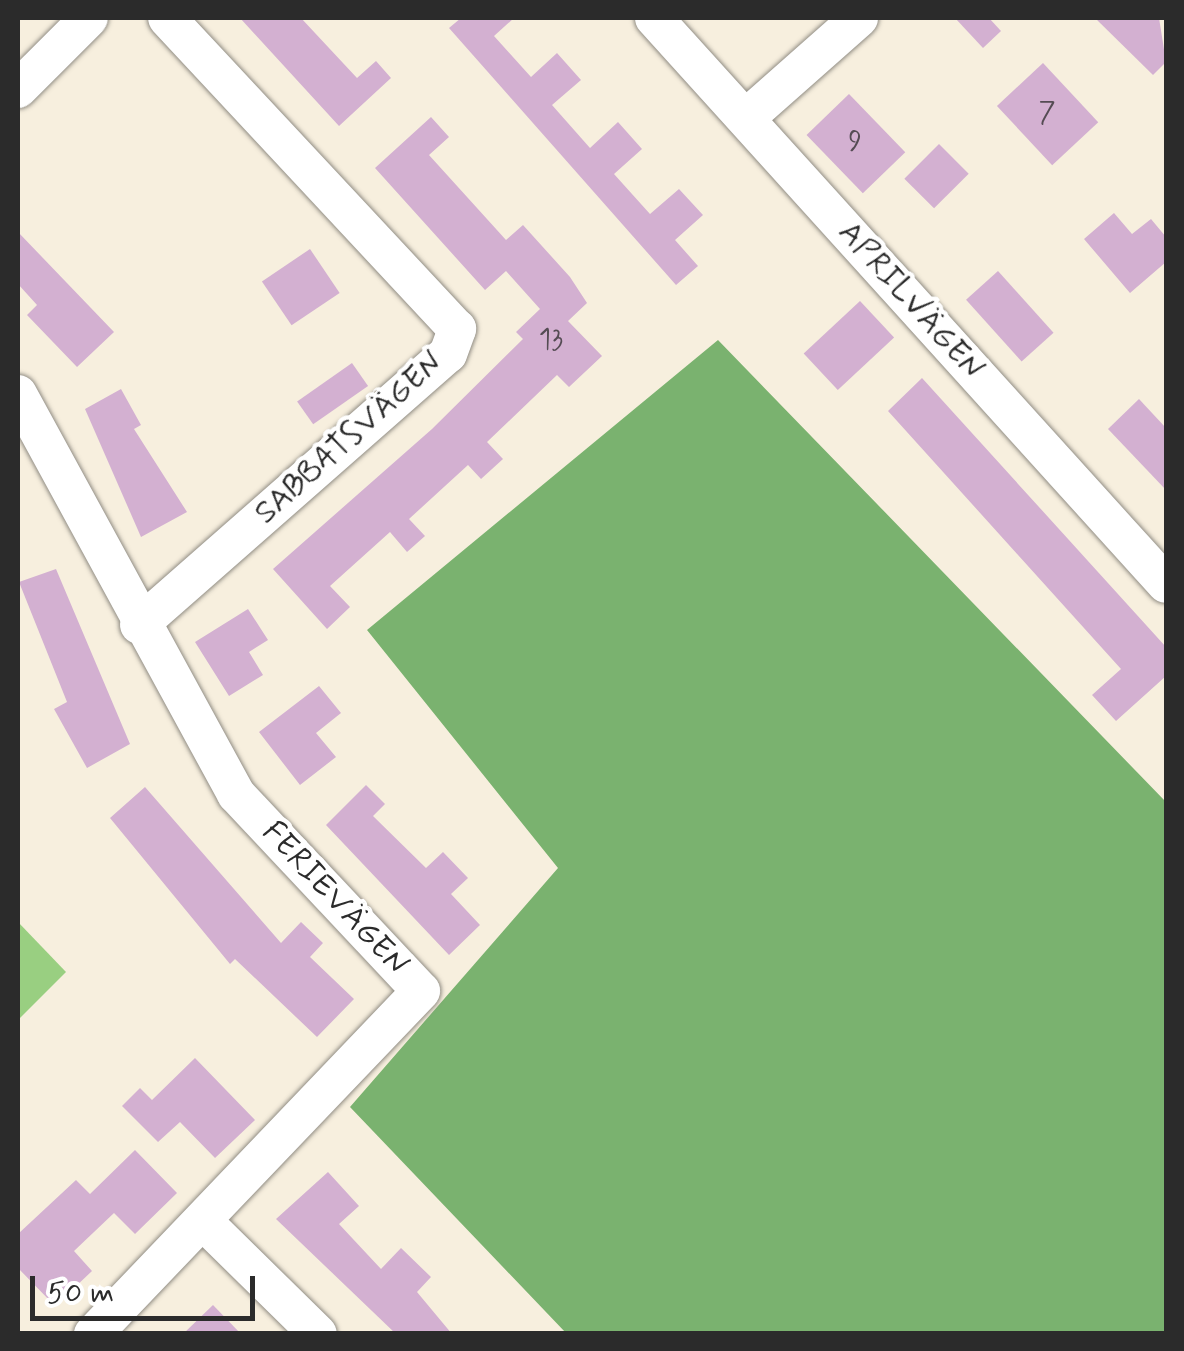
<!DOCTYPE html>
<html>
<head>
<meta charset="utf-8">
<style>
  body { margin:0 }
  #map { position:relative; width:1184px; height:1351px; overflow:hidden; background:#f7efde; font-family:Mynerve,sans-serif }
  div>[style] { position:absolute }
  .green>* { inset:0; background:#99cf81 }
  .forest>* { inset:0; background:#7ab26f }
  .building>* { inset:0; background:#d3b0d1; transform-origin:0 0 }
  .roads { filter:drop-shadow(0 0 2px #918d84) drop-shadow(0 0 2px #918d84) }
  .minor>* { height:38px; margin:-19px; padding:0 19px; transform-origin:19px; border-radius:19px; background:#fff }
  span { translate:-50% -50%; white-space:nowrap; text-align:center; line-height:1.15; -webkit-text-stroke:9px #fff; paint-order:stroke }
  .number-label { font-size:28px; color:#554c54 }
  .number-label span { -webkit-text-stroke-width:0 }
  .street-label { font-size:32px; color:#2b2b2b }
  .frame { position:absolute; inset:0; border:20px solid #2b2b2b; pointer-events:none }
  .scale { position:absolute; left:30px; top:1276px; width:225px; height:45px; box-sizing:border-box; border:5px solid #2b2b2b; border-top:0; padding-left:12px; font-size:30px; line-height:35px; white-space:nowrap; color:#2b2b2b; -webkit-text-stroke:8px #fff; paint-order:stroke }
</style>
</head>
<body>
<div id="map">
  <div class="green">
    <div style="clip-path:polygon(18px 922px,66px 972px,18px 1020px)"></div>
  </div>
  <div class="forest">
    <div style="clip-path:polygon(718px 340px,1166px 802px,1166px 1333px,566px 1333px,350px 1107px,558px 868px,367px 630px)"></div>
  </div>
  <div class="building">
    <div style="clip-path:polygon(240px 18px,301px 18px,357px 78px,376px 61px,391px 78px,339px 126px)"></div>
    <div style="clip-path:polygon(461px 18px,514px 18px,494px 36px,531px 77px,557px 53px,581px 80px,552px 105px,590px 148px,618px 122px,642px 149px,614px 174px,650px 214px,679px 189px,703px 215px,675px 240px,698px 266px,676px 285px,449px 28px)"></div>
    <div style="clip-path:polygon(955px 18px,989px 18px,1001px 31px,983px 48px)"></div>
    <div style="clip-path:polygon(1095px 18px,1159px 18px,1166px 62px,1153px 75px)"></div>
    <div style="left:1043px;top:63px;width:81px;height:63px;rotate:47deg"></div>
    <div style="left:849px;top:94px;width:81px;height:59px;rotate:46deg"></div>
    <div style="clip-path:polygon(431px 117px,449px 137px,429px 155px,506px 240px,523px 225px,570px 277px,587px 303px,568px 321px,602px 356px,569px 387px,557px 375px,487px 442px,503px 459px,481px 479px,468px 465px,409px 519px,425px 536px,407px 552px,390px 532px,330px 586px,350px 607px,327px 629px,273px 569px,432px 429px,523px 339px,516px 332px,540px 309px,506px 271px,485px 290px,375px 168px)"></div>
    <div style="left:939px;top:144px;width:42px;height:49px;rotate:45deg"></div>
    <div style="clip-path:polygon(1114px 213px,1132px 234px,1151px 219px,1166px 237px,1166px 262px,1130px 293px,1084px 239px)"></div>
    <div style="clip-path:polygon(18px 232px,114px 332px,77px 367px,27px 315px,37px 305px,18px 284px)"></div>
    <div style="left:310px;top:249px;width:53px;height:58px;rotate:56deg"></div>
    <div style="left:998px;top:271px;width:83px;height:43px;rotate:48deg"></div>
    <div style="left:860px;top:301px;width:50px;height:77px;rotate:47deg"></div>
    <div style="left:352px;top:363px;width:28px;height:67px;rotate:55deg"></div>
    <div style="clip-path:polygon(922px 378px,1166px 647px,1166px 676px,1116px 721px,1092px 695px,1121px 669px,888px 411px)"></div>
    <div style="clip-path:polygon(121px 389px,141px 425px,134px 429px,187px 512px,141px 537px,85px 409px)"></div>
    <div style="clip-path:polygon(1139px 399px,1166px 428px,1166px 490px,1108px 429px)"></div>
    <div style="clip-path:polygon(56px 569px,130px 744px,87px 768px,54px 709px,67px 702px,19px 582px)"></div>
    <div style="clip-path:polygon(248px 609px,268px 640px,249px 652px,263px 675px,229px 696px,195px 642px)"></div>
    <div style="clip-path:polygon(319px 686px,341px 713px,316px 733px,336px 757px,300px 785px,259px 732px)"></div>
    <div style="clip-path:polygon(366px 785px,385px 804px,373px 816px,426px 868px,443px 852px,468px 878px,451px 894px,480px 925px,449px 955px,326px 825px)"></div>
    <div style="clip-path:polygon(145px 787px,281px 943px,301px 922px,323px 943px,310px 957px,354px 999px,317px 1037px,235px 959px,230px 964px,110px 818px)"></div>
    <div style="clip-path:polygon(195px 1058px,255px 1120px,215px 1158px,180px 1122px,158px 1142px,122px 1106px,140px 1088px,152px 1100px)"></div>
    <div style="clip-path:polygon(135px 1150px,177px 1193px,135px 1234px,114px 1213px,74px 1251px,92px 1271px,55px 1306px,18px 1268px,18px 1234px,76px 1180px,90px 1194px)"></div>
    <div style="clip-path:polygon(328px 1172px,359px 1206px,339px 1224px,381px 1269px,401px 1248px,431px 1277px,417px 1292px,452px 1334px,396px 1334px,276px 1219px)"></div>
    <div style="clip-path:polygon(213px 1305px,241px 1334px,183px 1334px)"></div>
  </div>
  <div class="roads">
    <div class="minor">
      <div style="left:654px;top:18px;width:763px;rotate:47.87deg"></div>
      <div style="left:18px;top:89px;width:100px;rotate:-45deg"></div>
      <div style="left:746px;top:118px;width:151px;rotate:-41.5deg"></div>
      <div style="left:18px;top:394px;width:456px;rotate:61.4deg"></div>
      <div style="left:236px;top:794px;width:270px;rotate:46.8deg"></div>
      <div style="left:421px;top:991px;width:475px;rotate:133.7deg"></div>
      <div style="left:139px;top:625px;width:411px;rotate:-41.3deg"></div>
      <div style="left:448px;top:354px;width:27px;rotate:-70deg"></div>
      <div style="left:457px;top:329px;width:425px;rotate:-133deg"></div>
      <div style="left:205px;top:1223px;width:158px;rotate:44.5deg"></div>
    </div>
  </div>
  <div class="number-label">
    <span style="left:1047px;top:114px">7</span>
    <span style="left:855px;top:143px">9</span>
    <span style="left:551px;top:341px">13</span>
  </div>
  <div class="street-label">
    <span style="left:911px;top:301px;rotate:48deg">APRILVÄGEN</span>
    <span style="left:349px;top:438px;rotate:-42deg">SABBATSVÄGEN</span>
    <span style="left:335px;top:899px;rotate:47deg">FERIEVÄGEN</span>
  </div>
  <div class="frame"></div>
  <div class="scale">50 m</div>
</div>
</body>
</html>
